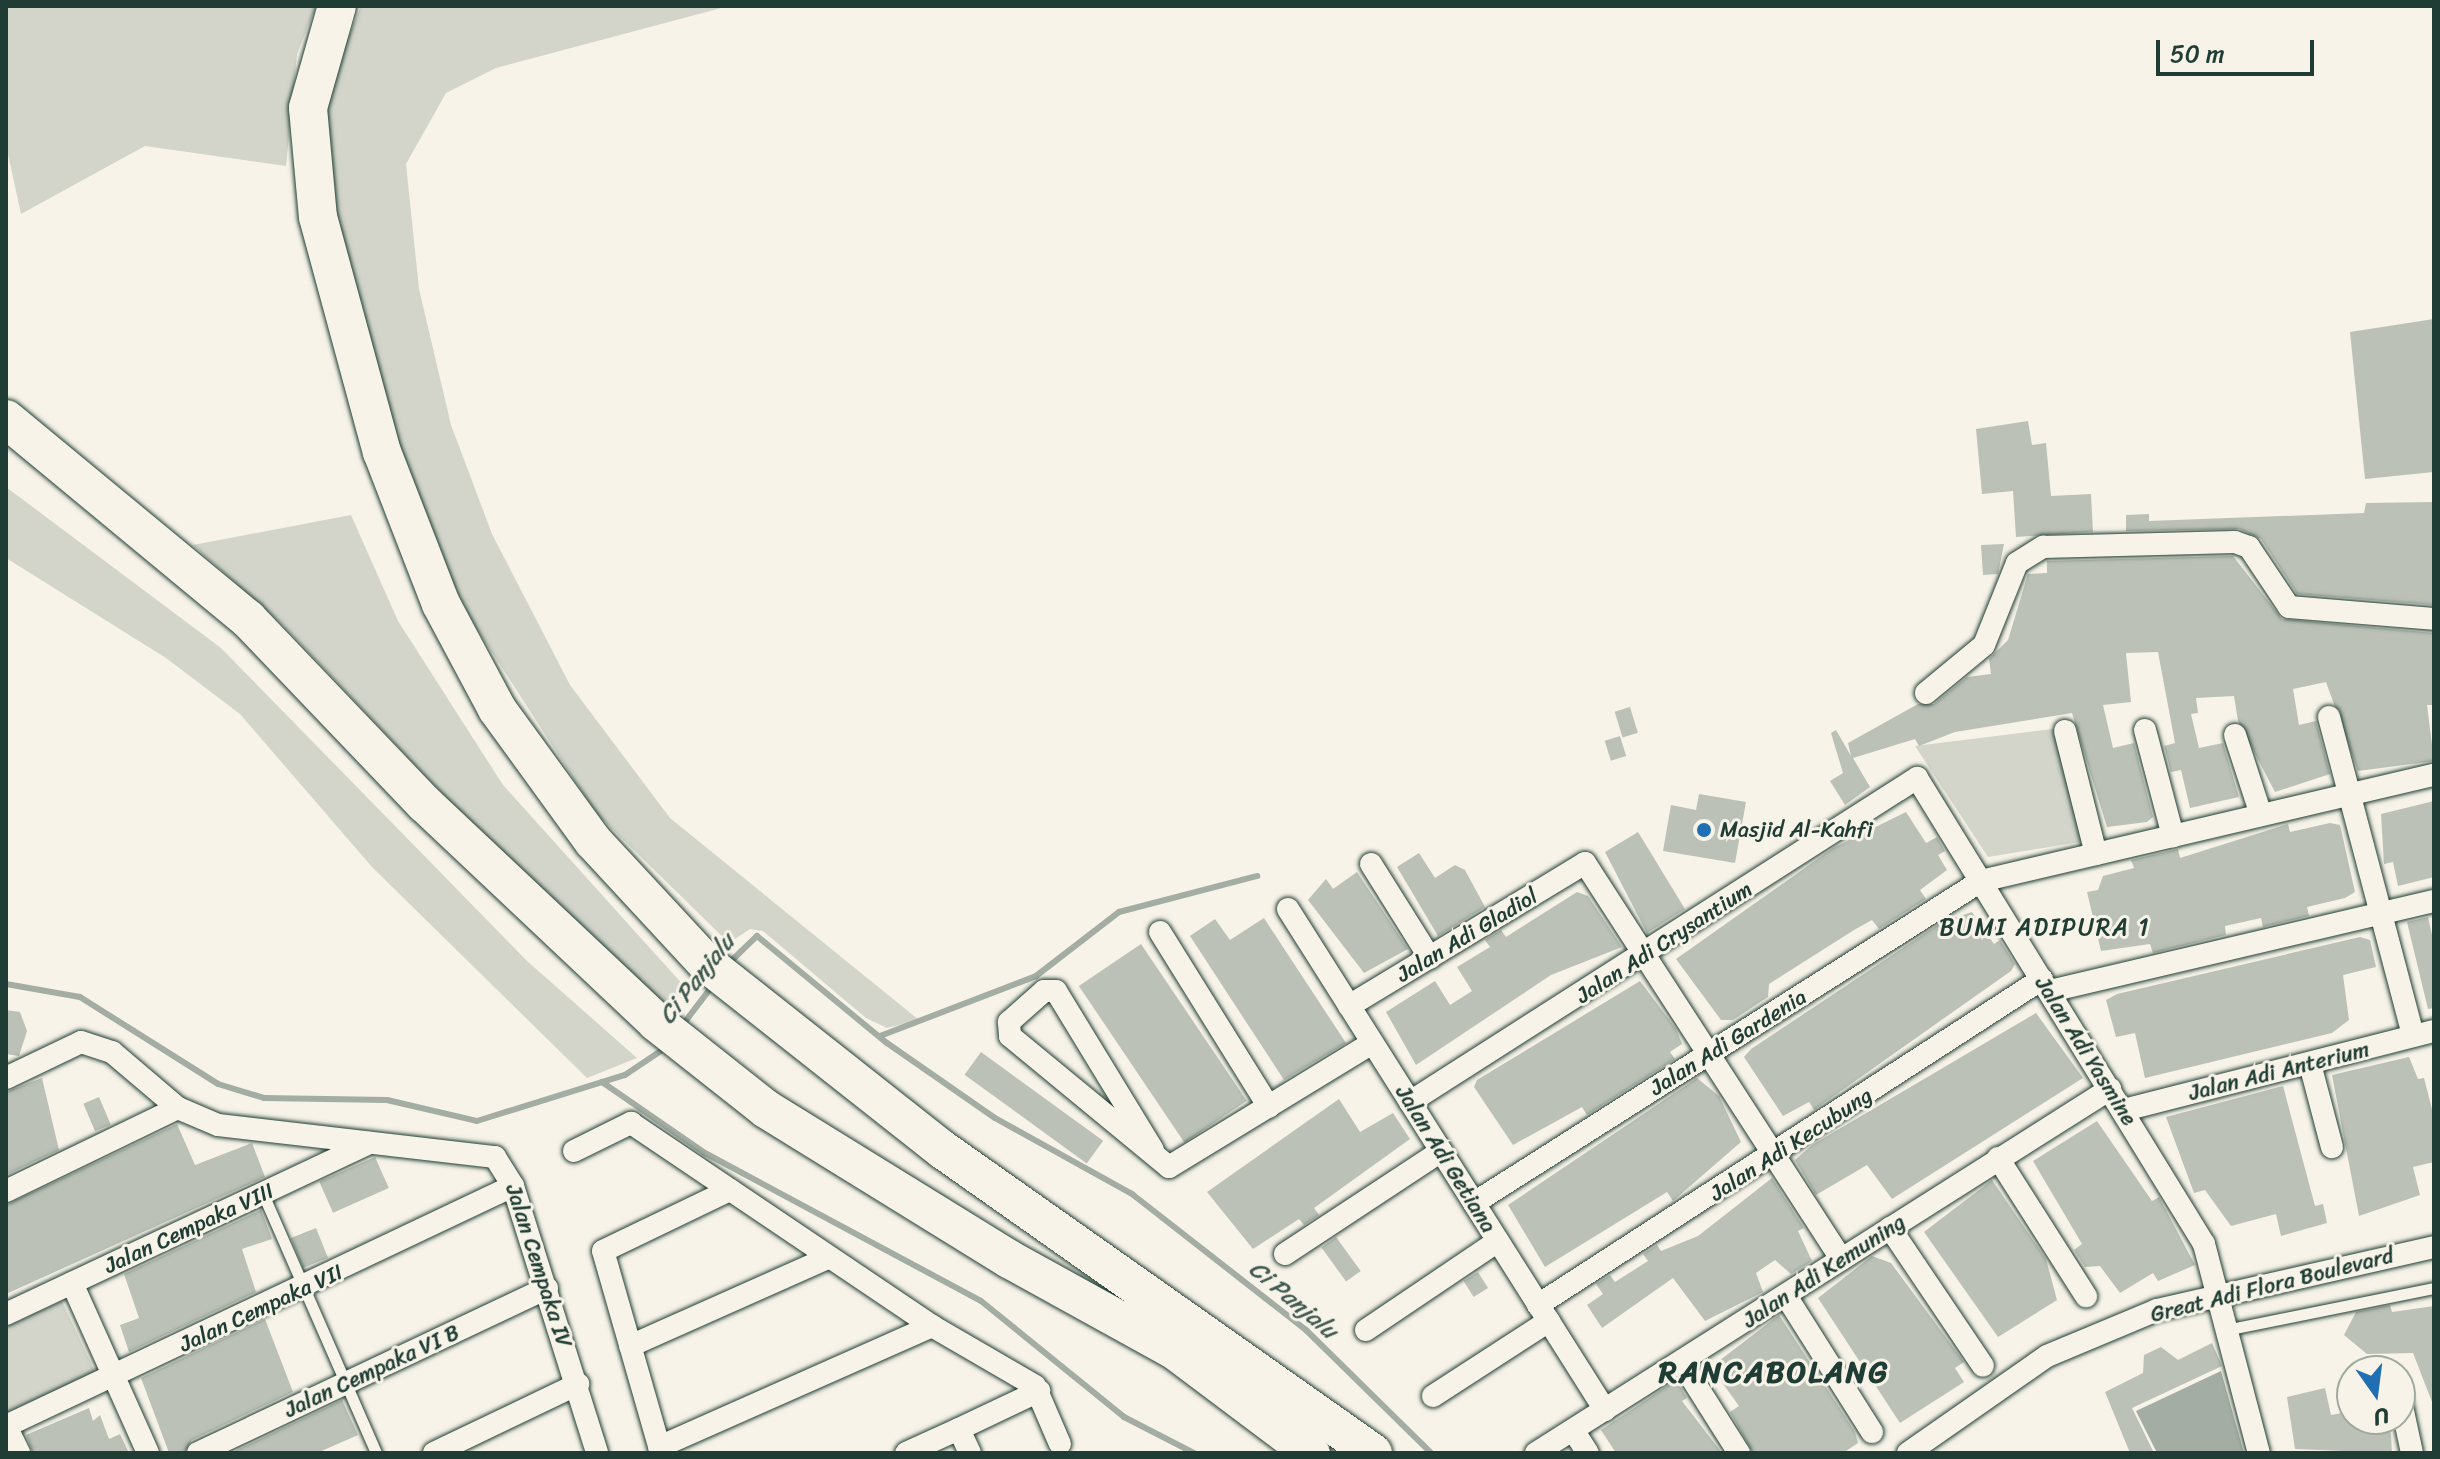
<!DOCTYPE html>
<html>
<head>
<meta charset="utf-8">
<style>
  body { margin:0 }
  #map { position:relative; width:2440px; height:1459px; overflow:hidden; background:#f7f3e8; font-family:Sriracha,sans-serif }
  div>[style] { position:absolute }
  .green>* { inset:0; background:#d3d5ca }
  .water>* { inset:0; background:#a4ada3 }
  .stream>* { height:6px; margin:-3px; padding:0 3px; transform-origin:3px; border-radius:3px; background:#a4ada3 }
  .building>* { inset:0; background:#bbc1b6; transform-origin:0 0 }
  .roads { filter:drop-shadow(0 0 2px #1f3d34) drop-shadow(0 0 2px #1f3d34) }
  .service>* { height:11px; margin:-5.5px; padding:0 5.5px; transform-origin:5.5px; border-radius:5.5px; background:#f7f3e8 }
  .minor>* { height:22px; margin:-11px; padding:0 11px; transform-origin:11px; border-radius:11px; background:#f7f3e8 }
  .motorway>* { height:38px; margin:-19px; padding:0 19px; transform-origin:19px; border-radius:19px; background:#f7f3e8 }
  .dots>* { width:22px; height:22px; translate:-50% -50%; box-sizing:border-box; border:4px solid #f7f3e8; border-radius:50% }
  span { translate:-50% -50%; white-space:nowrap; text-align:center; line-height:1.15; -webkit-text-stroke:6px #f7f3e8; paint-order:stroke }
  .poi-label { font-size:22px; color:#1f3d34 }
  .left { translate:0 -50%; text-align:left }
  .street-label { font-size:22px; color:#1f3d34 }
  .neighbourhood-label { font-size:24px; color:#1f3d34; letter-spacing:2px }
  .water-label { font-size:24px; color:#405950; font-style:italic }
  .district-label { font-size:30px; color:#1f3d34; font-weight:700; letter-spacing:2px }
  .frame { position:absolute; inset:0; border:8px solid #1f3d34; pointer-events:none }
  .north { position:absolute; left:2336px; top:1355px; width:80px; height:80px; box-sizing:border-box; background:#f7f3e8; border:2px solid #a1aaa0; border-radius:50%; rotate:166deg; font-size:22px; font-weight:700; line-height:32px; text-align:center; color:#1f3d34 }
  .north::after { content:''; display:block; margin:auto; width:28px; height:36px; background:#1f6fb2; clip-path:polygon(50% 0,100% 100%,50% 72%,0 100%) }
  .scale { position:absolute; left:2156px; top:40px; width:158px; height:36px; box-sizing:border-box; border:4px solid #1f3d34; border-top:0; padding-left:10px; font-size:24px; line-height:28px; white-space:nowrap; color:#1f3d34; -webkit-text-stroke:6px #f7f3e8; paint-order:stroke }
</style>
</head>
<body>
<div id="map">
  <div class="green">
    <div style="clip-path:polygon(6px 6px,316px 6px,297px 54px,286px 166px,145px 146px,21px 214px,6px 145px)"></div>
    <div style="clip-path:polygon(361px 6px,729px 6px,496px 68px,446px 93px,406px 164px,419px 289px,451px 425px,492px 534px,570px 685px,670px 818px,919px 1020px,887px 1028px,866px 1018px,763px 931px,750px 929px,729px 943px,596px 813px,475px 626px,431px 541px,381px 396px,328px 179px,327px 91px)"></div>
    <div style="clip-path:polygon(6px 487px,221px 648px,527px 961px,637px 1058px,587px 1078px,372px 867px,240px 714px,166px 658px,6px 558px)"></div>
    <div style="clip-path:polygon(351px 515px,398px 621px,503px 785px,685px 987px,667px 1012px,521px 877px,283px 625px,193px 545px)"></div>
    <div style="clip-path:polygon(2069px 727px,2092px 840px,1988px 857px,1915px 746px)"></div>
    <div style="clip-path:polygon(62px 1301px,95px 1372px,6px 1413px,6px 1327px)"></div>
  </div>
  <div class="water">
    <div style="clip-path:polygon(2221px 1371px,2244px 1453px,2157px 1453px,2136px 1411px)"></div>
  </div>
  <div class="stream">
    <div style="left:729px;top:963px;width:39px;rotate:-44deg"></div>
    <div style="left:757px;top:936px;width:168px;rotate:39.5deg"></div>
    <div style="left:887px;top:1043px;width:131px;rotate:34.8deg"></div>
    <div style="left:995px;top:1118px;width:157px;rotate:29deg"></div>
    <div style="left:1132px;top:1194px;width:221px;rotate:38deg"></div>
    <div style="left:1306px;top:1330px;width:175px;rotate:44.5deg"></div>
    <div style="left:6px;top:984px;width:75px;rotate:10deg"></div>
    <div style="left:80px;top:997px;width:163px;rotate:32.2deg"></div>
    <div style="left:218px;top:1084px;width:48px;rotate:16.9deg"></div>
    <div style="left:264px;top:1098px;width:123px;rotate:0.9deg"></div>
    <div style="left:387px;top:1100px;width:92px;rotate:13.1deg"></div>
    <div style="left:477px;top:1121px;width:155px;rotate:-17.3deg"></div>
    <div style="left:625px;top:1075px;width:52px;rotate:-34deg"></div>
    <div style="left:681px;top:1027px;width:53px;rotate:-52.7deg"></div>
    <div style="left:880px;top:1036px;width:167px;rotate:-21deg"></div>
    <div style="left:1036px;top:976px;width:105px;rotate:-37.6deg"></div>
    <div style="left:1119px;top:912px;width:143px;rotate:-14.6deg"></div>
    <div style="left:602px;top:1082px;width:125px;rotate:34.6deg"></div>
    <div style="left:705px;top:1153px;width:313px;rotate:28.2deg"></div>
    <div style="left:981px;top:1301px;width:184px;rotate:39deg"></div>
    <div style="left:1124px;top:1417px;width:79px;rotate:27.2deg"></div>
  </div>
  <div class="building">
    <div style="clip-path:polygon(2434px 319px,2434px 472px,2365px 479px,2350px 332px)"></div>
    <div style="clip-path:polygon(2028px 421px,2032px 445px,2046px 443px,2051px 496px,2091px 494px,2093px 532px,2016px 537px,2013px 491px,1982px 494px,1976px 429px)"></div>
    <div style="clip-path:polygon(2434px 502px,2434px 605px,2297px 594px,2261px 539px,2239px 529px,2126px 531px,2126px 515px,2149px 514px,2149px 521px,2364px 513px,2366px 503px)"></div>
    <div style="clip-path:polygon(2004px 544px,1998px 574px,1983px 575px,1981px 545px)"></div>
    <div style="clip-path:polygon(2233px 556px,2282px 619px,2434px 633px,2434px 705px,2427px 705px,2434px 761px,2358px 771px,2326px 682px,2293px 689px,2299px 725px,2316px 721px,2330px 774px,2275px 792px,2238px 721px,2234px 696px,2196px 698px,2198px 713px,2191px 714px,2199px 748px,2223px 743px,2239px 797px,2190px 808px,2181px 770px,2171px 772px,2164px 746px,2175px 743px,2158px 652px,2126px 653px,2131px 702px,2103px 705px,2113px 748px,2134px 743px,2153px 817px,2147px 822px,2107px 827px,2072px 713px,1955px 732px,1919px 746px,1915px 739px,1853px 758px,1870px 787px,1845px 805px,1830px 781px,1843px 773px,1831px 733px,1836px 730px,1851px 756px,1848px 743px,1918px 704px,1934px 704px,1967px 677px,1991px 674px,1989px 659px,2008px 640px,2028px 574px,2047px 573px,2047px 561px)"></div>
    <div style="left:1630px;top:707px;width:27px;height:16px;rotate:73deg"></div>
    <div style="left:1620px;top:736px;width:21px;height:16px;rotate:73deg"></div>
    <div style="clip-path:polygon(1699px 794px,1746px 802px,1735px 863px,1663px 851px,1671px 805px,1696px 810px)"></div>
    <div style="clip-path:polygon(2434px 801px,2434px 877px,2398px 886px,2393px 862px,2384px 864px,2381px 814px)"></div>
    <div style="clip-path:polygon(1906px 812px,1926px 843px,1937px 837px,1945px 851px,1938px 855px,1947px 870px,1920px 890px,1926px 899px,1879px 929px,1872px 920px,1854px 930px,1769px 984px,1768px 997px,1733px 1020px,1721px 1020px,1676px 959px,1833px 848px)"></div>
    <div style="clip-path:polygon(2330px 823px,2340px 825px,2355px 892px,2345px 898px,2307px 907px,2309px 916px,2263px 927px,2261px 918px,2225px 926px,2226px 935px,2153px 953px,2150px 944px,2101px 951px,2087px 892px,2098px 890px,2103px 876px,2134px 868px,2131px 860px,2178px 849px,2180px 858px,2288px 824px,2290px 832px)"></div>
    <div style="clip-path:polygon(1638px 832px,1685px 909px,1647px 933px,1605px 852px)"></div>
    <div style="clip-path:polygon(1419px 853px,1435px 878px,1455px 865px,1465px 870px,1485px 907px,1438px 936px,1397px 867px)"></div>
    <div style="clip-path:polygon(1357px 872px,1408px 949px,1364px 973px,1308px 900px,1326px 879px,1333px 889px)"></div>
    <div style="clip-path:polygon(1577px 892px,1588px 896px,1622px 947px,1551px 975px,1416px 1065px,1386px 1012px,1435px 981px,1450px 1005px,1472px 991px,1457px 967px,1490px 947px,1485px 940px,1501px 930px,1506px 937px)"></div>
    <div style="clip-path:polygon(1972px 912px,1994px 944px,2000px 940px,2015px 964px,2011px 971px,1814px 1110px,1809px 1102px,1783px 1116px,1744px 1057px,1751px 1049px,1942px 922px)"></div>
    <div style="clip-path:polygon(2428px 917px,2434px 944px,2434px 1008px,2428px 1009px,2407px 922px)"></div>
    <div style="clip-path:polygon(1264px 918px,1346px 1043px,1284px 1080px,1190px 936px,1215px 919px,1230px 940px)"></div>
    <div style="clip-path:polygon(2360px 937px,2370px 940px,2376px 967px,2343px 975px,2349px 1020px,2332px 1033px,2145px 1078px,2135px 1033px,2116px 1037px,2106px 1000px,2117px 994px)"></div>
    <div style="left:1141px;top:944px;width:189px;height:75px;rotate:56deg"></div>
    <div style="clip-path:polygon(1640px 981px,1676px 1029px,1682px 1044px,1670px 1052px,1675px 1059px,1587px 1115px,1582px 1107px,1513px 1145px,1474px 1087px,1477px 1080px)"></div>
    <div style="clip-path:polygon(6px 1010px,20px 1012px,27px 1031px,19px 1056px,6px 1054px)"></div>
    <div style="clip-path:polygon(2036px 1013px,2083px 1078px,1892px 1199px,1867px 1165px,1816px 1195px,1795px 1160px,1812px 1145px)"></div>
    <div style="left:981px;top:1052px;width:151px;height:28px;rotate:36deg"></div>
    <div style="clip-path:polygon(2409px 1057px,2418px 1079px,2424px 1078px,2434px 1117px,2434px 1162px,2413px 1167px,2420px 1195px,2359px 1216px,2332px 1075px)"></div>
    <div style="clip-path:polygon(42px 1078px,59px 1150px,6px 1175px,6px 1092px)"></div>
    <div style="clip-path:polygon(1697px 1078px,1719px 1096px,1741px 1142px,1673px 1201px,1667px 1192px,1545px 1267px,1508px 1205px)"></div>
    <div style="clip-path:polygon(2283px 1086px,2315px 1206px,2323px 1204px,2327px 1223px,2281px 1236px,2276px 1214px,2231px 1226px,2205px 1190px,2194px 1193px,2166px 1117px)"></div>
    <div style="left:99px;top:1097px;width:30px;height:17px;rotate:67deg"></div>
    <div style="clip-path:polygon(1339px 1099px,1360px 1132px,1393px 1113px,1410px 1139px,1314px 1208px,1319px 1215px,1304px 1225px,1299px 1219px,1253px 1249px,1207px 1192px)"></div>
    <div style="clip-path:polygon(2097px 1121px,2152px 1201px,2159px 1197px,2195px 1265px,2158px 1281px,2153px 1273px,2120px 1293px,2100px 1266px,2085px 1267px,2074px 1250px,2082px 1244px,2033px 1161px)"></div>
    <div style="clip-path:polygon(177px 1124px,195px 1165px,252px 1143px,265px 1177px,6px 1294px,6px 1205px)"></div>
    <div style="left:375px;top:1157px;width:34px;height:61px;rotate:66deg"></div>
    <div style="clip-path:polygon(1772px 1178px,1804px 1228px,1798px 1231px,1812px 1261px,1791px 1274px,1775px 1260px,1756px 1273px,1763px 1292px,1705px 1321px,1673px 1278px,1602px 1328px,1587px 1305px,1603px 1294px,1596px 1284px,1610px 1275px,1615px 1282px,1648px 1261px,1643px 1254px,1657px 1245px,1661px 1251px,1698px 1236px)"></div>
    <div style="clip-path:polygon(1992px 1180px,2046px 1259px,2057px 1300px,1998px 1337px,1924px 1232px)"></div>
    <div style="clip-path:polygon(261px 1210px,272px 1239px,242px 1249px,256px 1292px,129px 1352px,120px 1325px,139px 1318px,124px 1274px)"></div>
    <div style="left:316px;top:1228px;width:32px;height:27px;rotate:68deg"></div>
    <div style="left:1336px;top:1237px;width:42px;height:18px;rotate:54deg"></div>
    <div style="clip-path:polygon(1872px 1256px,1891px 1263px,1964px 1362px,1955px 1368px,1964px 1382px,1900px 1423px,1818px 1298px)"></div>
    <div style="left:1478px;top:1272px;width:19px;height:17px;rotate:58deg"></div>
    <div style="clip-path:polygon(2390px 1305px,2392px 1312px,2434px 1306px,2434px 1407px,2413px 1353px,2367px 1354px,2344px 1335px,2356px 1312px)"></div>
    <div style="clip-path:polygon(1779px 1315px,1855px 1432px,1858px 1443px,1843px 1453px,1753px 1453px,1730px 1412px,1739px 1406px,1711px 1367px)"></div>
    <div style="clip-path:polygon(265px 1319px,293px 1392px,192px 1440px,184px 1453px,169px 1453px,141px 1378px)"></div>
    <div style="clip-path:polygon(2212px 1343px,2222px 1366px,2132px 1408px,2154px 1453px,2130px 1453px,2105px 1392px,2143px 1373px,2144px 1355px,2161px 1347px,2178px 1360px)"></div>
    <div style="clip-path:polygon(1676px 1380px,1687px 1398px,1682px 1401px,1722px 1453px,1616px 1453px,1601px 1430px)"></div>
    <div style="clip-path:polygon(2325px 1388px,2331px 1415px,2352px 1411px,2352px 1419px,2390px 1419px,2392px 1453px,2295px 1449px,2287px 1397px)"></div>
    <div style="clip-path:polygon(342px 1400px,358px 1435px,317px 1453px,231px 1453px)"></div>
    <div style="clip-path:polygon(89px 1408px,93px 1421px,100px 1415px,109px 1439px,120px 1434px,129px 1453px,33px 1453px,26px 1435px)"></div>
  </div>
  <div class="roads">
    <div class="service">
      <div style="left:263px;top:1194px;width:283px;rotate:66.4deg"></div>
      <div style="left:2230px;top:1329px;width:208px;rotate:-11.4deg"></div>
    </div>
    <div class="minor">
      <div style="left:1926px;top:693px;width:75px;rotate:-39.6deg"></div>
      <div style="left:1984px;top:645px;width:88px;rotate:-68.1deg"></div>
      <div style="left:2017px;top:563px;width:31px;rotate:-32deg"></div>
      <div style="left:2043px;top:547px;width:192px;rotate:-1.5deg"></div>
      <div style="left:2235px;top:542px;width:15px;rotate:20deg"></div>
      <div style="left:2249px;top:547px;width:72px;rotate:56.3deg"></div>
      <div style="left:2289px;top:607px;width:145px;rotate:4.7deg"></div>
      <div style="left:2329px;top:717px;width:329px;rotate:75.2deg"></div>
      <div style="left:2145px;top:730px;width:110px;rotate:75.2deg"></div>
      <div style="left:2065px;top:731px;width:127px;rotate:75.9deg"></div>
      <div style="left:2235px;top:735px;width:84px;rotate:72deg"></div>
      <div style="left:1371px;top:864px;width:111px;rotate:57.9deg"></div>
      <div style="left:1288px;top:909px;width:593px;rotate:57.68deg"></div>
      <div style="left:1160px;top:932px;width:206px;rotate:58.1deg"></div>
      <div style="left:2050px;top:991px;width:394px;rotate:-13.2deg"></div>
      <div style="left:1349px;top:1006px;width:276px;rotate:-31.2deg"></div>
      <div style="left:1585px;top:863px;width:472px;rotate:57.1deg"></div>
      <div style="left:2310px;top:1064px;width:86px;rotate:75.2deg"></div>
      <div style="left:6px;top:1078px;width:83px;rotate:-25.6deg"></div>
      <div style="left:81px;top:1042px;width:33px;rotate:18deg"></div>
      <div style="left:112px;top:1052px;width:87px;rotate:40.3deg"></div>
      <div style="left:178px;top:1108px;width:43px;rotate:23deg"></div>
      <div style="left:218px;top:1125px;width:279px;rotate:6.6deg"></div>
      <div style="left:495px;top:1157px;width:34px;rotate:58deg"></div>
      <div style="left:513px;top:1186px;width:280px;rotate:72.5deg"></div>
      <div style="left:1410px;top:1102px;width:602px;rotate:-32.58deg"></div>
      <div style="left:1917px;top:778px;width:547px;rotate:58.37deg"></div>
      <div style="left:2204px;top:1244px;width:216px;rotate:75.3deg"></div>
      <div style="left:2124px;top:1110px;width:320px;rotate:-14.3deg"></div>
      <div style="left:1153px;top:1150px;width:186px;rotate:-121.4deg"></div>
      <div style="left:1056px;top:991px;width:12px;rotate:180deg"></div>
      <div style="left:1044px;top:991px;width:47px;rotate:138.5deg"></div>
      <div style="left:1009px;top:1022px;width:14px;rotate:86deg"></div>
      <div style="left:1010px;top:1036px;width:206px;rotate:39.5deg"></div>
      <div style="left:1169px;top:1167px;width:238px;rotate:-31.4deg"></div>
      <div style="left:574px;top:1151px;width:64px;rotate:-26.2deg"></div>
      <div style="left:631px;top:1123px;width:363px;rotate:34deg"></div>
      <div style="left:932px;top:1326px;width:119px;rotate:30.2deg"></div>
      <div style="left:1035px;top:1386px;width:63px;rotate:66.7deg"></div>
      <div style="left:1998px;top:1158px;width:164px;rotate:57.5deg"></div>
      <div style="left:6px;top:1191px;width:191px;rotate:-25.8deg"></div>
      <div style="left:1474px;top:1203px;width:601px;rotate:-32.42deg"></div>
      <div style="left:1981px;top:881px;width:465px;rotate:-13.2deg"></div>
      <div style="left:1890px;top:1228px;width:166px;rotate:56deg"></div>
      <div style="left:1285px;top:1254px;width:187px;rotate:-33.4deg"></div>
      <div style="left:72px;top:1283px;width:186px;rotate:65.9deg"></div>
      <div style="left:1786px;top:1296px;width:161px;rotate:57.7deg"></div>
      <div style="left:1538px;top:1305px;width:600px;rotate:-32.9deg"></div>
      <div style="left:6px;top:1314px;width:402px;rotate:-25.2deg"></div>
      <div style="left:1366px;top:1330px;width:159px;rotate:-34deg"></div>
      <div style="left:630px;top:1346px;width:217px;rotate:-24deg"></div>
      <div style="left:1682px;top:1363px;width:107px;rotate:57.7deg"></div>
      <div style="left:1433px;top:1396px;width:138px;rotate:-32.9deg"></div>
      <div style="left:2400px;top:1397px;width:57px;rotate:77.9deg"></div>
      <div style="left:6px;top:1426px;width:561px;rotate:-25.33deg"></div>
      <div style="left:6px;top:1426px;width:30px;rotate:64deg"></div>
      <div style="left:1573px;top:1430px;width:27px;rotate:57deg"></div>
      <div style="left:659px;top:1447px;width:299px;rotate:-23.9deg"></div>
      <div style="left:198px;top:1453px;width:386px;rotate:-25.3deg"></div>
      <div style="left:434px;top:1453px;width:160px;rotate:-25.6deg"></div>
      <div style="left:661px;top:1453px;width:210px;rotate:-106deg"></div>
      <div style="left:603px;top:1251px;width:141px;rotate:-25.7deg"></div>
      <div style="left:906px;top:1453px;width:58px;rotate:-24.4deg"></div>
      <div style="left:970px;top:1453px;width:26px;rotate:-115deg"></div>
      <div style="left:959px;top:1429px;width:89px;rotate:-25.4deg"></div>
      <div style="left:1536px;top:1453px;width:680px;rotate:-32.38deg"></div>
      <div style="left:1908px;top:1453px;width:169px;rotate:-34.9deg"></div>
      <div style="left:2047px;top:1356px;width:119px;rotate:-22.7deg"></div>
      <div style="left:2157px;top:1310px;width:284px;rotate:-12.8deg"></div>
    </div>
    <div class="motorway">
      <div style="left:337px;top:6px;width:106px;rotate:105.9deg"></div>
      <div style="left:308px;top:108px;width:109px;rotate:84.8deg"></div>
      <div style="left:318px;top:217px;width:244px;rotate:74.8deg"></div>
      <div style="left:382px;top:452px;width:163px;rotate:68.8deg"></div>
      <div style="left:441px;top:604px;width:119px;rotate:61.9deg"></div>
      <div style="left:497px;top:709px;width:163px;rotate:54deg"></div>
      <div style="left:593px;top:841px;width:166px;rotate:47.2deg"></div>
      <div style="left:706px;top:963px;width:302px;rotate:38.3deg"></div>
      <div style="left:943px;top:1150px;width:526px;rotate:35.17deg"></div>
      <div style="left:6px;top:419px;width:314px;rotate:39.6deg"></div>
      <div style="left:248px;top:619px;width:256px;rotate:46.3deg"></div>
      <div style="left:425px;top:804px;width:318px;rotate:43.3deg"></div>
      <div style="left:656px;top:1022px;width:140px;rotate:38.3deg"></div>
      <div style="left:766px;top:1109px;width:286px;rotate:31.7deg"></div>
      <div style="left:1009px;top:1259px;width:188px;rotate:28.9deg"></div>
      <div style="left:1174px;top:1350px;width:171px;rotate:36.9deg"></div>
    </div>
  </div>
  <div class="dots">
    <div style="left:1704px;top:830px;background:#1f6fb2"></div>
  </div>
  <div class="poi-label">
    <span class="left" style="left:1720px;top:830px">Masjid Al-Kahfi</span>
  </div>
  <div class="street-label">
    <span style="left:1467px;top:935px;rotate:-31deg">Jalan Adi Gladiol</span>
    <span style="left:1664px;top:942px;rotate:-33deg">Jalan Adi Crysantium</span>
    <span style="left:1728px;top:1042px;rotate:-32deg">Jalan Adi Gardenia</span>
    <span style="left:2086px;top:1051px;rotate:58deg">Jalan Adi Yasmine</span>
    <span style="left:2279px;top:1071px;rotate:-14deg">Jalan Adi Anterium</span>
    <span style="left:1791px;top:1144px;rotate:-33deg">Jalan Adi Kecubung</span>
    <span style="left:1446px;top:1159px;rotate:58deg">Jalan Adi Getiana</span>
    <span style="left:189px;top:1228px;rotate:-25deg">Jalan Cempaka VIII</span>
    <span style="left:539px;top:1266px;rotate:72deg">Jalan Cempaka IV</span>
    <span style="left:1824px;top:1271px;rotate:-33deg">Jalan Adi Kemuning</span>
    <span style="left:2272px;top:1285px;rotate:-14deg">Great Adi Flora Boulevard</span>
    <span style="left:261px;top:1308px;rotate:-25deg">Jalan Cempaka VII</span>
    <span style="left:372px;top:1371px;rotate:-25deg">Jalan Cempaka VI B</span>
  </div>
  <div class="neighbourhood-label">
    <span style="left:2045px;top:928px">BUMI ADIPURA 1</span>
  </div>
  <div class="water-label">
    <span style="left:697px;top:979px;rotate:-52deg">Ci Panjalu</span>
    <span style="left:1293px;top:1300px;rotate:40deg">Ci Panjalu</span>
  </div>
  <div class="district-label">
    <span style="left:1774px;top:1372px">RANCABOLANG</span>
  </div>
  <div class="frame"></div>
  <div class="north">U</div>
  <div class="scale">50 m</div>
</div>
</body>
</html>
